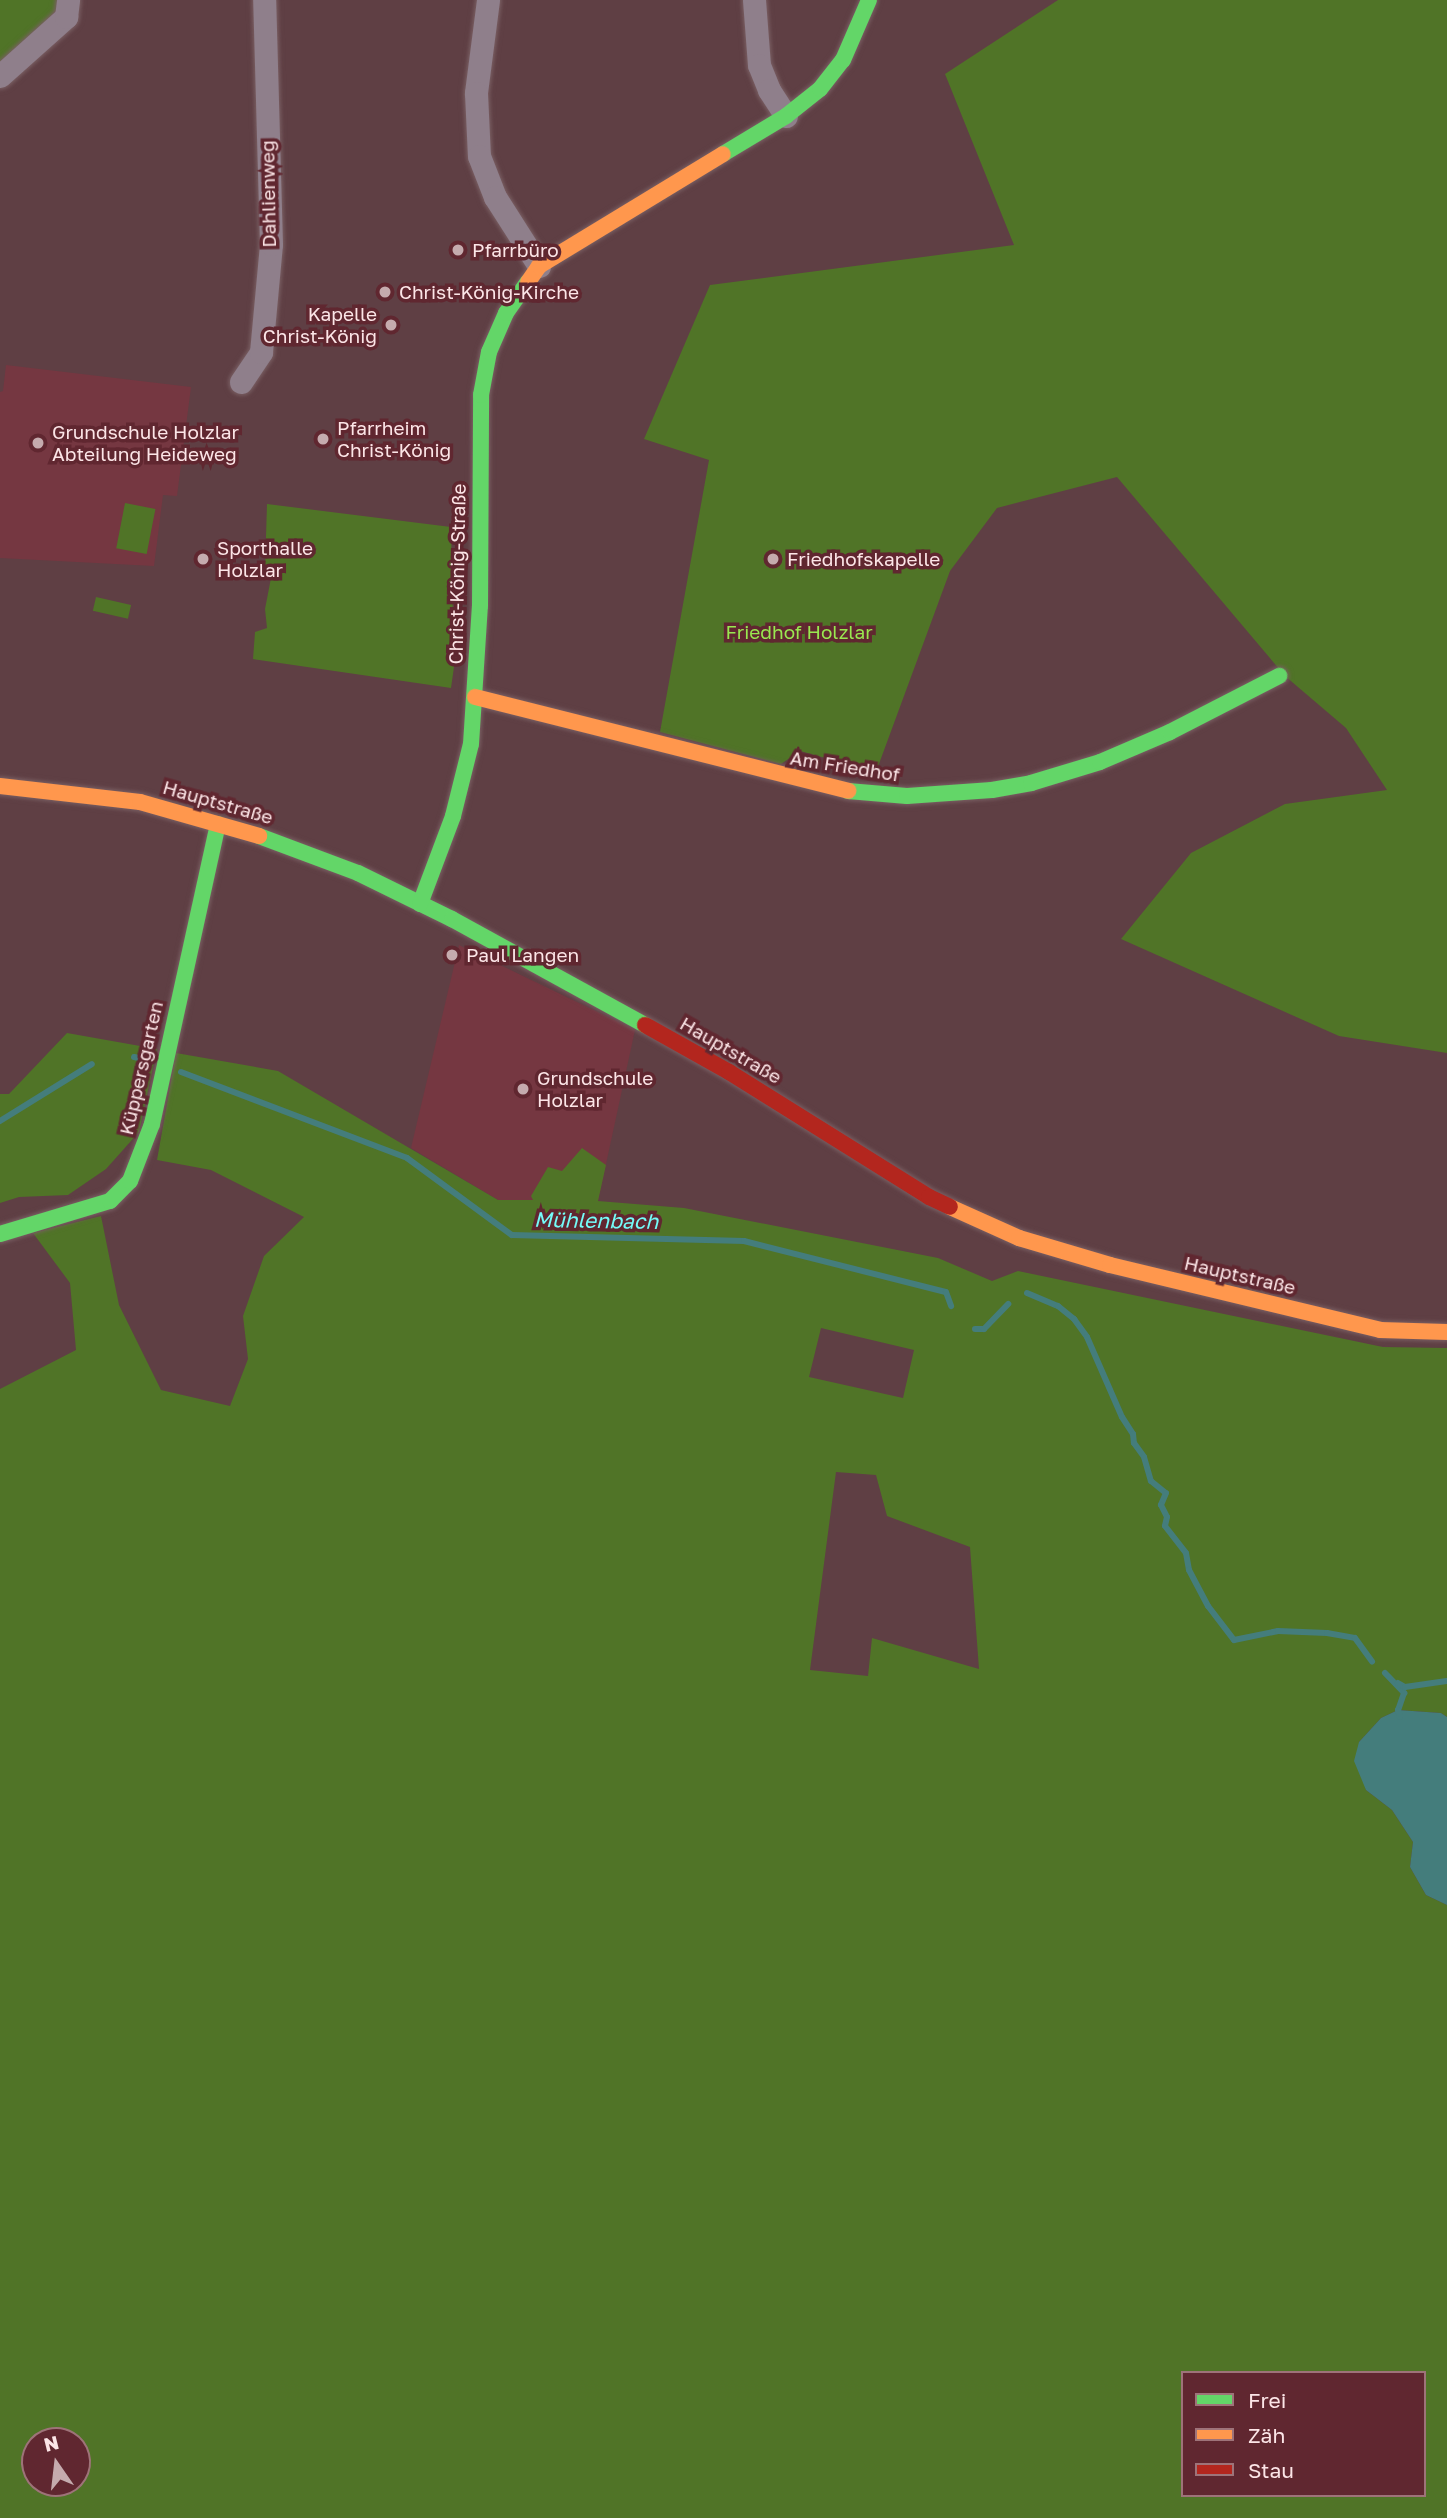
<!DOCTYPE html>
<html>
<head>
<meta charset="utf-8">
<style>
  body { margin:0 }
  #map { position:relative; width:1447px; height:2518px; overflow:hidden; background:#5f3f44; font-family:"Golos Text",sans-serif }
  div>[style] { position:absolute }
  .built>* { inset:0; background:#753741 }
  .green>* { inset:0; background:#507427; transform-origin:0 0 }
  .water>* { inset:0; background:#447d7c }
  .stream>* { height:6px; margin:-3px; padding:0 3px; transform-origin:3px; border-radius:3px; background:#447d7c }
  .roads { filter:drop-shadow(0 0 2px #795f63) drop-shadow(0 0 2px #795f63) }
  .street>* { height:23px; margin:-11.5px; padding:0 11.5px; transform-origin:11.5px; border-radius:11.5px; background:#8f7f8b }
  .fast>* { height:16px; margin:-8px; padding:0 8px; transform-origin:8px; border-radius:8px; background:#63d668 }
  .slow>* { height:16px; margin:-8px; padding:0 8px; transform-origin:8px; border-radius:8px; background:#ff974d }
  .jam>* { height:16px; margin:-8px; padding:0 8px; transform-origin:8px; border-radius:8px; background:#b3261e }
  .dots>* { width:19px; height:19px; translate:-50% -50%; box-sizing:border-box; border:4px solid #602730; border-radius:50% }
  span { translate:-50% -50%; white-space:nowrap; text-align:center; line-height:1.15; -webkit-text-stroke:7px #602730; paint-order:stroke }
  .street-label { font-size:19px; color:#fce5e7 }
  .poi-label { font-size:19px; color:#fce5e7 }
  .left { translate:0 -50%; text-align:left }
  .right { translate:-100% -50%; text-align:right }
  .park-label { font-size:19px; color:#99e850 }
  .water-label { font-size:21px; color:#74fcf9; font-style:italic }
  .legend { position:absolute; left:1181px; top:2371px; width:245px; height:126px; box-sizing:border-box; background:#602730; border:2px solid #9e7379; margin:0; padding:9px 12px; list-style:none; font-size:21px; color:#fce5e7 }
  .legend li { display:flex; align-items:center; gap:14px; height:35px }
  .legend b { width:35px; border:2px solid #9e7379 }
  .north { position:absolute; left:21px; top:2427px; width:70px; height:70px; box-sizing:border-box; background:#602730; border:2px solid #9e7379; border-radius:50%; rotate:346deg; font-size:19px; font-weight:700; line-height:28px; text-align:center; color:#fce5e7 }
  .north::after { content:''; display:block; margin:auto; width:24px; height:32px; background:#c5abae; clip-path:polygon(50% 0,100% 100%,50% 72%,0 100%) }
</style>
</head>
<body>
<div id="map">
  <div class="built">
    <div style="clip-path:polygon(6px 365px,191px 387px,177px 496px,163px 495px,154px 566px,0 558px,0 392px,3px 391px)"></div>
    <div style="clip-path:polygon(459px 945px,635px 1030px,598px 1201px,498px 1200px,411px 1148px)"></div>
  </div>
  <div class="green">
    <div style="clip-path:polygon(0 0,66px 0,0 70px)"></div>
    <div style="clip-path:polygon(1058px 0,1447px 0,1447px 1053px,1339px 1036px,1121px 939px,1191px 853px,1285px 804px,1387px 790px,1346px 728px,1285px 676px,1117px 477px,997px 508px,950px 571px,876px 772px,800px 751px,781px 764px,660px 732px,709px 460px,644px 439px,710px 285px,1014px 245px,945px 74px)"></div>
    <div style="left:125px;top:503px;width:31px;height:46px;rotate:11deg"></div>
    <div style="clip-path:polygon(267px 504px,451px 527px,454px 667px,451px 688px,253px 659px,255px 632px,267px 628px,265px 609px,271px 578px,265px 569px)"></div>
    <div style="left:96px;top:597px;width:36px;height:14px;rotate:13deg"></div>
    <div style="clip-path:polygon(67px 1033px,157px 1049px,139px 1132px,106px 1169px,68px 1195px,19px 1197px,0 1203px,0 1094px,9px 1094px)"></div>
    <div style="clip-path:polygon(evenodd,176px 1053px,278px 1071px,498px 1200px,533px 1200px,531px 1196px,548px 1167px,562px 1171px,582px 1148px,606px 1165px,598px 1201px,684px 1208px,938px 1258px,992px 1281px,1018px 1271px,1383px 1347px,1447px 1348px,1447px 1717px,1441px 1713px,1398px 1710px,1381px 1718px,1359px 1742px,1366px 1790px,1392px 1810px,1413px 1842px,1410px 1867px,1426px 1895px,1447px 1905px,1447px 2518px,0 2518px,0 1389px,76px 1350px,70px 1283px,33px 1233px,101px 1216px,119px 1305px,161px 1390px,230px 1406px,248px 1359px,243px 1316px,264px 1256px,304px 1217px,211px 1170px,157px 1160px,176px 1053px,821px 1328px,914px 1350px,903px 1398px,809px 1377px,821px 1328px,176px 1053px,836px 1472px,876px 1475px,887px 1516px,970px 1547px,979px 1669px,872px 1638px,868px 1676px,810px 1670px,836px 1472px,176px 1053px,1183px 2373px,1424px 2373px,1424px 2495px,1183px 2495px,1183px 2373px,176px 1053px,35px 2441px,77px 2441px,77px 2483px,35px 2483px,35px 2441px)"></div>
  </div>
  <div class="water">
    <div style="clip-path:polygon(1398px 1710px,1441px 1713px,1447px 1717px,1447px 1905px,1426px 1895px,1410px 1867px,1413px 1842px,1392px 1810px,1366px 1790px,1354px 1761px,1359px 1742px,1381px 1718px)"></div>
  </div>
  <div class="stream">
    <div style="left:134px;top:1057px;width:19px;rotate:12deg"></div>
    <div style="left:181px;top:1072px;width:242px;rotate:20.8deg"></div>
    <div style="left:407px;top:1158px;width:130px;rotate:36.3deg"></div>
    <div style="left:512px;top:1235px;width:232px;rotate:1.5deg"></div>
    <div style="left:744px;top:1241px;width:208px;rotate:14.2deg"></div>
    <div style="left:946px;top:1292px;width:15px;rotate:70deg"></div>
    <div style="left:0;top:1121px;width:108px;rotate:-31.8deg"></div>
    <div style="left:1027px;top:1293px;width:34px;rotate:23deg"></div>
    <div style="left:1058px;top:1306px;width:21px;rotate:39deg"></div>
    <div style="left:1074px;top:1319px;width:22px;rotate:54deg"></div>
    <div style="left:1087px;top:1337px;width:87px;rotate:66.4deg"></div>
    <div style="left:1122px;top:1417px;width:20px;rotate:57deg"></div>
    <div style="left:1133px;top:1434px;width:9px;rotate:84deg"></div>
    <div style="left:1134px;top:1443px;width:17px;rotate:54deg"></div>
    <div style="left:1144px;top:1457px;width:25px;rotate:74deg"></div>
    <div style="left:1151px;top:1481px;width:19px;rotate:39deg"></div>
    <div style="left:1166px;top:1493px;width:13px;rotate:113deg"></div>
    <div style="left:1161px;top:1505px;width:13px;rotate:63deg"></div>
    <div style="left:1167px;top:1517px;width:9px;rotate:103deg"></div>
    <div style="left:1165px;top:1526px;width:34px;rotate:52deg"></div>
    <div style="left:1186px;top:1553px;width:17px;rotate:80deg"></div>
    <div style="left:1189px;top:1570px;width:41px;rotate:62.2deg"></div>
    <div style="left:1208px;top:1606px;width:43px;rotate:52.6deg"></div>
    <div style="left:1234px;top:1640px;width:45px;rotate:-11.6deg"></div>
    <div style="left:1278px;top:1631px;width:49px;rotate:2.3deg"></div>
    <div style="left:1327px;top:1633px;width:28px;rotate:10deg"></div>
    <div style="left:1355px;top:1638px;width:29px;rotate:54deg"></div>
    <div style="left:975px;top:1329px;width:9px"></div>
    <div style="left:984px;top:1329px;width:35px;rotate:-46deg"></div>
    <div style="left:1385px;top:1673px;width:28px;rotate:46deg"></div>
    <div style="left:1404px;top:1693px;width:18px;rotate:109deg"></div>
    <div style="left:1398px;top:1710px;width:7px;rotate:74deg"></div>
    <div style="left:1398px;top:1683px;width:8px;rotate:30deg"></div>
    <div style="left:1405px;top:1687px;width:42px;rotate:-8.1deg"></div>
  </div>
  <div class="roads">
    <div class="street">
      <div style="left:488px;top:0;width:94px;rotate:97.4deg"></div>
      <div style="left:476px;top:93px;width:63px;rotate:87.3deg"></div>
      <div style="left:479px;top:156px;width:44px;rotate:68.7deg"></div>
      <div style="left:495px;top:197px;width:82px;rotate:57.5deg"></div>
      <div style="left:754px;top:0;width:65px;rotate:85.6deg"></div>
      <div style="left:759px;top:65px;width:27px;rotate:68deg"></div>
      <div style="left:769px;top:90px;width:31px;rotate:57deg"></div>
      <div style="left:0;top:76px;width:89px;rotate:-41.8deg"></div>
      <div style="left:66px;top:17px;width:17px;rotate:-83deg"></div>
      <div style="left:241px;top:382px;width:36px;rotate:-56deg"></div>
      <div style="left:261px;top:352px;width:108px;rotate:-84.7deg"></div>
      <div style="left:271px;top:244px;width:244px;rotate:-91.6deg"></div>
    </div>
    <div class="fast">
      <div style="left:723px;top:154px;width:74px;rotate:-31.1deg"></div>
      <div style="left:786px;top:116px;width:43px;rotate:-38.5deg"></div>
      <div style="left:820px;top:89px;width:37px;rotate:-52deg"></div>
      <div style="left:843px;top:60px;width:65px;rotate:-66.6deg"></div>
      <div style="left:848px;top:791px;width:59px;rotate:4.8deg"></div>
      <div style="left:907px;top:796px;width:85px;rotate:-4deg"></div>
      <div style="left:992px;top:790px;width:40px;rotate:-10deg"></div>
      <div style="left:1031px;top:783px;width:72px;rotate:-16.9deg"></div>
      <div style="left:1100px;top:762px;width:76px;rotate:-23.2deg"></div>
      <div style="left:1170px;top:732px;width:123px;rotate:-27.2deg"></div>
      <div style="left:259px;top:836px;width:106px;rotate:20.5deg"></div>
      <div style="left:358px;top:873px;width:105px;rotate:26.1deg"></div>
      <div style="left:452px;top:919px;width:220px;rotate:28.8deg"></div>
      <div style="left:420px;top:904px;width:94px;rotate:-69.4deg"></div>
      <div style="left:453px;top:816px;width:74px;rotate:-76deg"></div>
      <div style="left:471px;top:744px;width:138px;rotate:-86.3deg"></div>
      <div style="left:480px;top:606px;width:211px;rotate:-89.7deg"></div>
      <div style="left:481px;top:395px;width:44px;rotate:-79.5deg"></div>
      <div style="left:489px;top:352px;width:43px;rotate:-66.4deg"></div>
      <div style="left:506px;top:313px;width:38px;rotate:-55deg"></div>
      <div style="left:0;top:1234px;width:115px;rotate:-16.7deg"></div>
      <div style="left:110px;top:1201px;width:28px;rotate:-45deg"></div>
      <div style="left:130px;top:1181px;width:61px;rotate:-68.9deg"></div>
      <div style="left:152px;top:1124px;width:307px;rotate:-77.6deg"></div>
    </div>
    <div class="slow">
      <div style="left:528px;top:282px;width:19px;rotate:-55deg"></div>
      <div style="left:539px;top:266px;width:215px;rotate:-31.3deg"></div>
      <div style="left:475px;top:697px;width:385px;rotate:14.1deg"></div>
      <div style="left:0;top:786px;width:141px;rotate:6.5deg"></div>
      <div style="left:140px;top:802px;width:124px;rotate:15.9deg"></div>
      <div style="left:950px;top:1207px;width:76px;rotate:24.2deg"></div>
      <div style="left:1019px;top:1238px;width:95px;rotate:16.5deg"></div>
      <div style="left:1110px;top:1265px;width:278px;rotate:13.5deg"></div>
      <div style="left:1380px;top:1330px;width:67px;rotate:1.7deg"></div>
    </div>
    <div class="jam">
      <div style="left:645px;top:1025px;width:96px;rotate:29.2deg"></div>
      <div style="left:729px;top:1072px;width:236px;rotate:32deg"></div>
      <div style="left:929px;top:1197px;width:23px;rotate:25deg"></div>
    </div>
  </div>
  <div class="dots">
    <div style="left:458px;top:250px;background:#c5abae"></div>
    <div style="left:385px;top:292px;background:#c5abae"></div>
    <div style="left:391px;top:325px;background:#c5abae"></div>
    <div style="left:323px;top:439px;background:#c5abae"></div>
    <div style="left:38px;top:443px;background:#c5abae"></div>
    <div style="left:203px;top:559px;background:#c5abae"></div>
    <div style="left:773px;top:559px;background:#c5abae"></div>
    <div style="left:452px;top:955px;background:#c5abae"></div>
    <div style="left:523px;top:1089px;background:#c5abae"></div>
  </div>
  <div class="street-label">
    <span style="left:268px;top:194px;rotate:-91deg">Dahlienweg</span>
    <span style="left:457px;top:574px;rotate:-89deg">Christ-König-Straße</span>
    <span style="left:845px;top:766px;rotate:9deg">Am Friedhof</span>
    <span style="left:218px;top:802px;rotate:16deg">Hauptstraße</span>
    <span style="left:731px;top:1050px;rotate:30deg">Hauptstraße</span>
    <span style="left:141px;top:1068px;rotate:-77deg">Küppersgarten</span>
    <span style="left:1240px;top:1275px;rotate:13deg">Hauptstraße</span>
  </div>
  <div class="poi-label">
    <span class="left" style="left:472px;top:250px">Pfarrbüro</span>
    <span class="left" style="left:399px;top:292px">Christ-König-Kirche</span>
    <span class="right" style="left:377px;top:325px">Kapelle<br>Christ-König</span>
    <span class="left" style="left:337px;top:439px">Pfarrheim<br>Christ-König</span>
    <span class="left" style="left:52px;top:443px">Grundschule Holzlar<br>Abteilung Heideweg</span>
    <span class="left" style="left:217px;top:559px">Sporthalle<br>Holzlar</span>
    <span class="left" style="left:787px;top:559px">Friedhofskapelle</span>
    <span class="left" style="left:466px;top:955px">Paul Langen</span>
    <span class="left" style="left:537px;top:1089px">Grundschule<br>Holzlar</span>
  </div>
  <div class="park-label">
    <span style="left:799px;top:632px">Friedhof Holzlar</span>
  </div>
  <div class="water-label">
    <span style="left:596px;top:1220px;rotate:1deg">Mühlenbach</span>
  </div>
  <ul class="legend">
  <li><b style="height:9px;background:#63d668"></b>Frei</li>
  <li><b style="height:9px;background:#ff974d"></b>Zäh</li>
  <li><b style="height:9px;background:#b3261e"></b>Stau</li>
  </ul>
  <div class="north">N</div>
</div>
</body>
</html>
